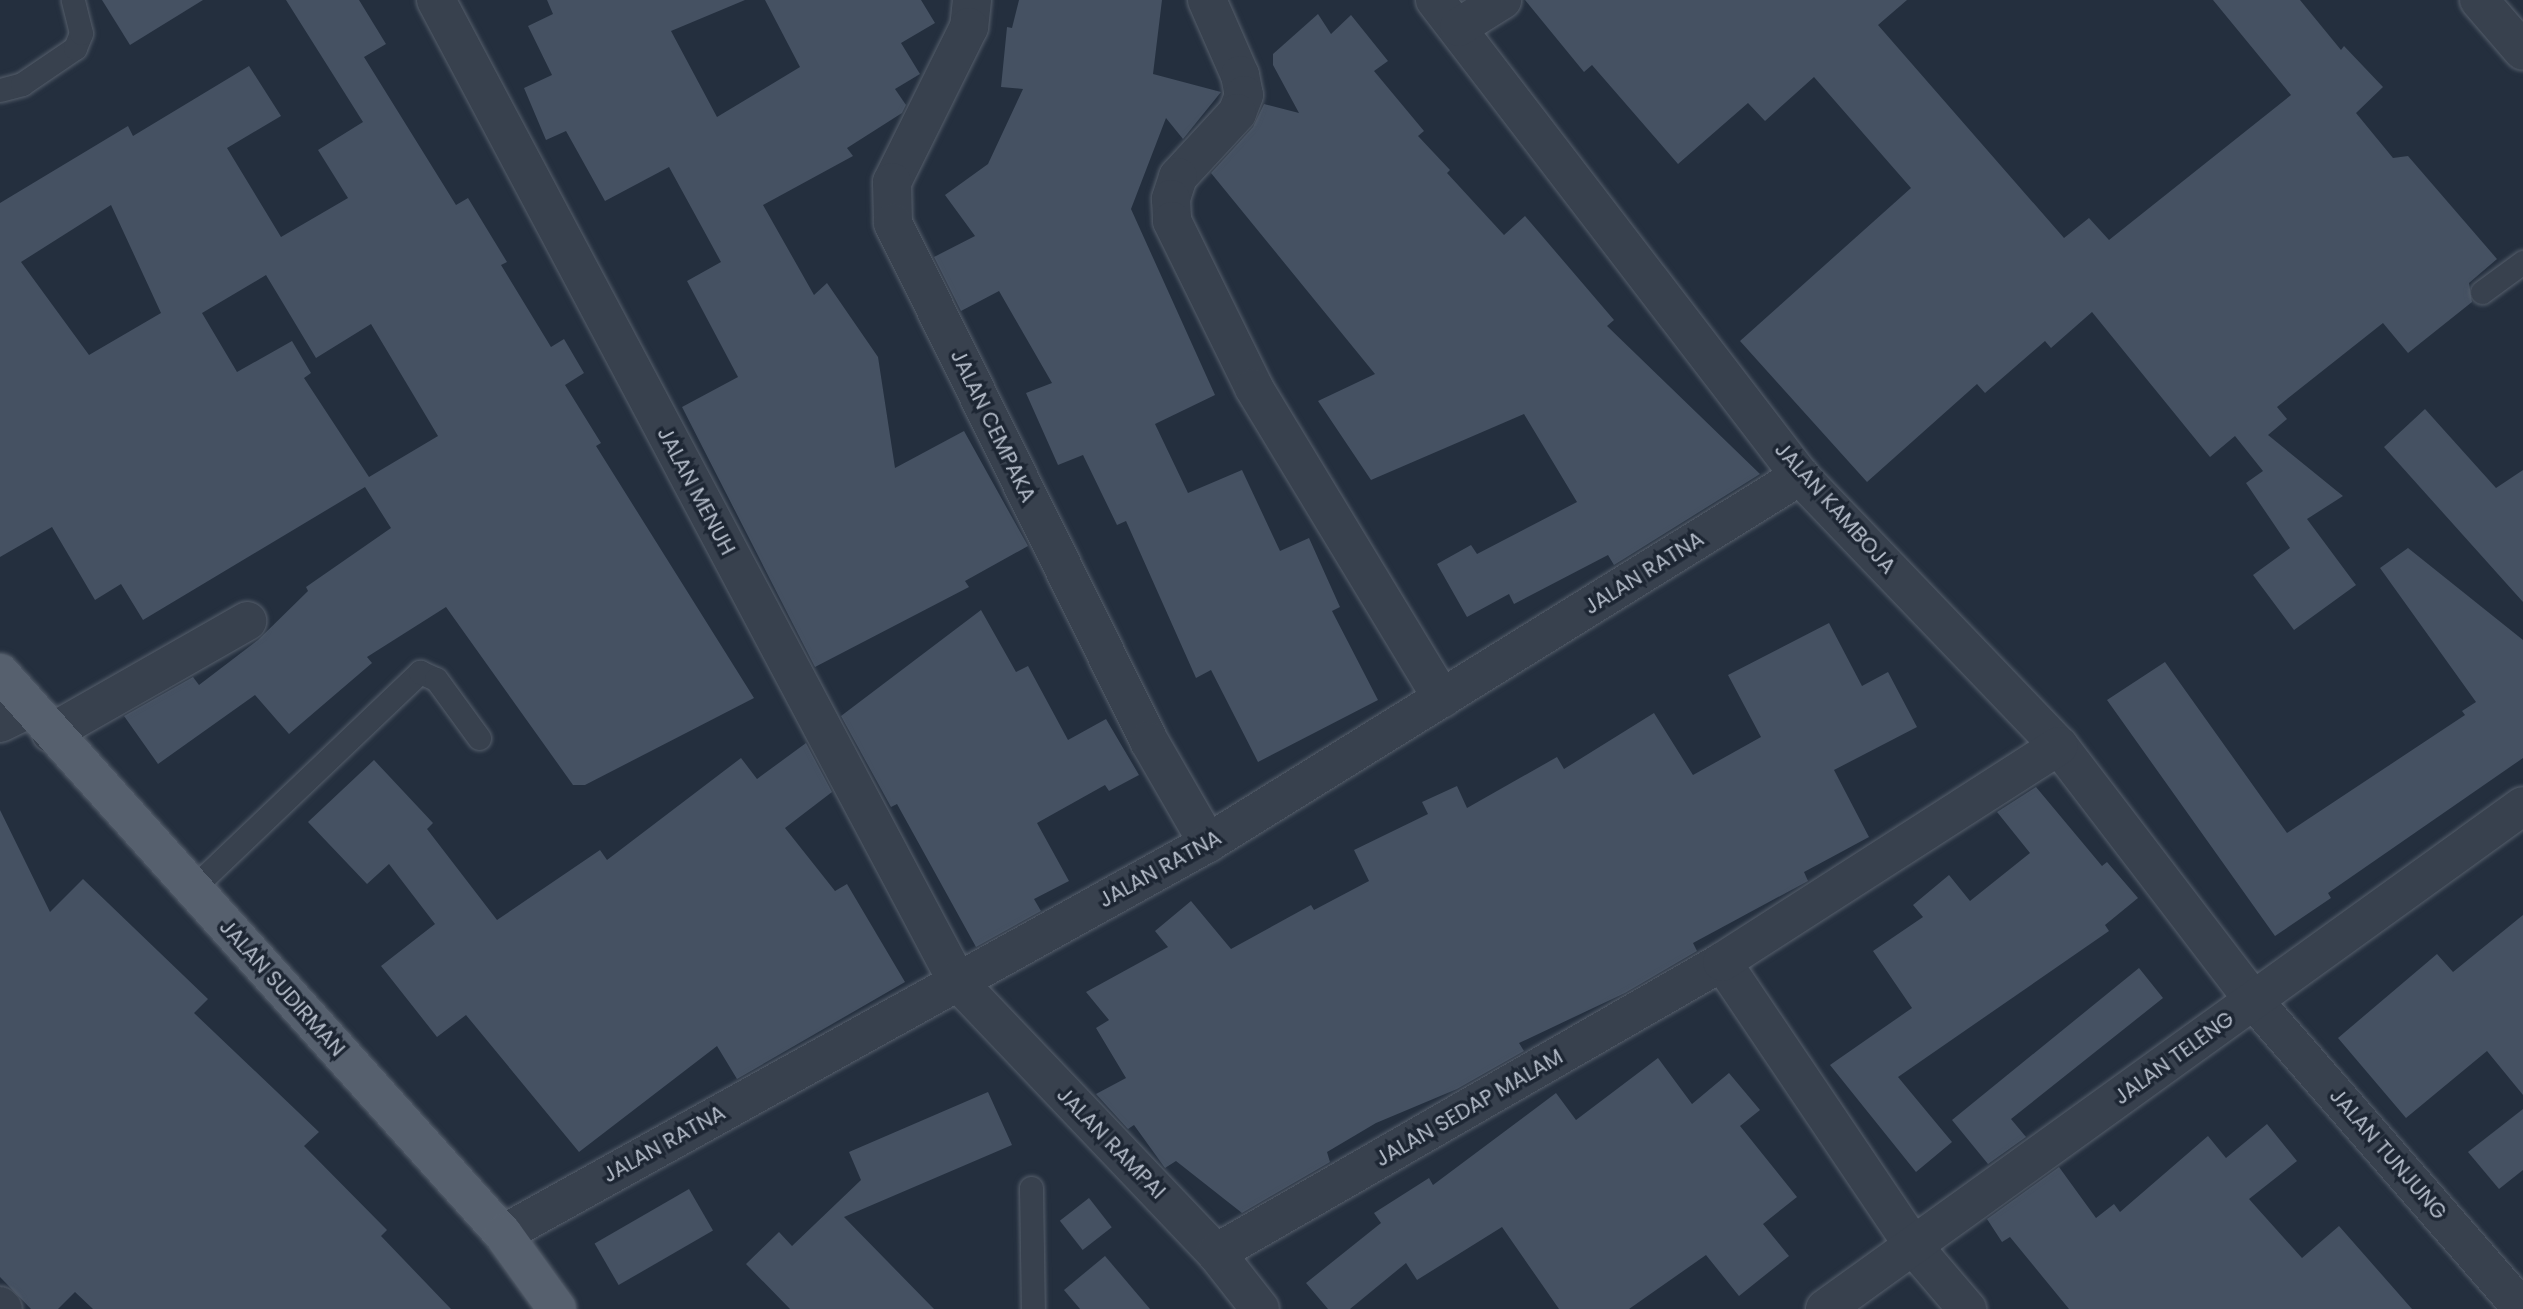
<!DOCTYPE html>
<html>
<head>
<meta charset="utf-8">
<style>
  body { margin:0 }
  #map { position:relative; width:2523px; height:1309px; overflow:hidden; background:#242f3e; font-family:Poppins,sans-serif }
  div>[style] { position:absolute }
  .building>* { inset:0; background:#455162; transform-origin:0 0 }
  .roads { filter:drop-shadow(0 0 2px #565f6c) drop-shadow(0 0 2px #565f6c) }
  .service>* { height:23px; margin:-11.5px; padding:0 11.5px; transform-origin:11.5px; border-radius:11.5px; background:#38414e }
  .minor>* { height:38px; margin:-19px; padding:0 19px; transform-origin:19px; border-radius:19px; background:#38414e }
  .tertiary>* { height:38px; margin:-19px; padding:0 19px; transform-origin:19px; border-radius:19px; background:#38414e }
  .primary>* { height:38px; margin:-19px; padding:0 19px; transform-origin:19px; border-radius:19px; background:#56606e }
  span { translate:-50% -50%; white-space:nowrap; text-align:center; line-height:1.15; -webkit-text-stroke:7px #1d2633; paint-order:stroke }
  .street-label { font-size:21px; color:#b4bcc9 }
</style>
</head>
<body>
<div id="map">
  <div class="building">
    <div style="clip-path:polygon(102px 0,203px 0,130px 45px)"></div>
    <div style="clip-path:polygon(evenodd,286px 0,359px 0,386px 44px,364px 57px,456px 205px,468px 198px,507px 262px,501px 265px,551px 347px,564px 339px,584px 373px,565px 385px,601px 443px,596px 446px,754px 698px,585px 785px,573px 785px,446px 607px,367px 657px,372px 663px,289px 734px,255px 695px,158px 764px,124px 716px,193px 677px,199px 685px,258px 640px,308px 591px,306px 587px,391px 528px,365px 487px,143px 620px,121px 584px,95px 600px,52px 527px,0 557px,0 203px,128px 126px,133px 136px,249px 66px,281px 116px,227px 148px,281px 237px,348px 198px,318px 150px,363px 122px,286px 0,111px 205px,161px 313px,89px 355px,21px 262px,111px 205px,286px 0,266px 275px,316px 358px,371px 324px,438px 436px,369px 477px,304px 378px,311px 373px,292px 341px,237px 372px,202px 313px,266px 275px)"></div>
    <div style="clip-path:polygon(547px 0,745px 0,671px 31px,717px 117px,800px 67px,765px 0,921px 0,935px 23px,901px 43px,920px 74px,895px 89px,906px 105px,902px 113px,847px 148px,853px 156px,763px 205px,814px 295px,827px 283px,878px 357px,895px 468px,964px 431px,1028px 546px,965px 581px,969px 587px,815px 667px,682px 407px,738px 377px,687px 281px,721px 262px,669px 167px,605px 201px,566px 131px,546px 140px,524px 88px,552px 75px,528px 26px,553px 14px)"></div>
    <div style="clip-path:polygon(1019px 0,1162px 0,1153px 74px,1221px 92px,1183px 139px,1166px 118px,1131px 209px,1215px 395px,1155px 424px,1188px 493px,1242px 470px,1280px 551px,1309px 538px,1340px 607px,1332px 611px,1378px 700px,1258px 762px,1211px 670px,1196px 678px,1126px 521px,1117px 525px,1083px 455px,1058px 465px,1026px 393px,1052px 383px,999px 291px,961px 311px,934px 257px,975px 236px,945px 195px,988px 164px,1023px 89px,1001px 87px,1007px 27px,1012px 28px)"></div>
    <div style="clip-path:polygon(1525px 0,1907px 0,1878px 25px,2064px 238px,2089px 218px,2109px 240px,2291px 95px,2213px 0,2300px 0,2341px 50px,2344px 46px,2383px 87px,2356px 113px,2393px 158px,2408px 156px,2497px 259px,2469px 283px,2472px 302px,2408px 353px,2383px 323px,2277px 407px,2287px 419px,2268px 435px,2343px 496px,2307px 519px,2356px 585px,2294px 630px,2253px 575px,2290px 548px,2246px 483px,2263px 471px,2235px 436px,2210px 457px,2092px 312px,2051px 348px,2045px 341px,1985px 393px,1977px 384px,1867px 482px,1740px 341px,1911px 188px,1814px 77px,1765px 121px,1748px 103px,1678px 164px,1592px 65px,1584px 72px)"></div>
    <div style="clip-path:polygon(1318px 14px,1331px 34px,1351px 15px,1388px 61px,1374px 71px,1424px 131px,1418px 136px,1450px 170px,1447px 173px,1504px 235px,1525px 216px,1614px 320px,1607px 326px,1760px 474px,1614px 565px,1608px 555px,1514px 604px,1509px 594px,1467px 617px,1437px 564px,1471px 545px,1477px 554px,1577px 502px,1524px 414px,1371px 480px,1318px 401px,1375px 374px,1211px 173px,1253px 127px,1264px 104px,1299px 113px,1273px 65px,1273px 54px)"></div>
    <div style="clip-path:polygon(2425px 409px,2496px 488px,2523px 470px,2523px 602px,2384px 447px)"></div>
    <div style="clip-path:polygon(2408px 548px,2523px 640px,2523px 758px,2328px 893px,2331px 898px,2275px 936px,2107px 700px,2165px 662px,2287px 833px,2465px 715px,2462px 711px,2476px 702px,2380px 568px)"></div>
    <div style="clip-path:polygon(981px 610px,1016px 672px,1028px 666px,1068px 740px,1106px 719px,1139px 775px,1109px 791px,1105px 785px,1037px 823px,1069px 881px,1034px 899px,1041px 911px,976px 947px,897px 804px,891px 807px,841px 716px)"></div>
    <div style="clip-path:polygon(1829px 623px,1862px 686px,1888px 672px,1917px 727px,1834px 770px,1869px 837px,1804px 872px,1808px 881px,1693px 943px,1697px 951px,1625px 993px,1519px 1043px,1524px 1051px,1457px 1089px,1376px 1123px,1327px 1152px,1330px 1162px,1242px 1213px,1176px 1161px,1165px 1168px,1134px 1125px,1128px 1129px,1096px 1094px,1126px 1078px,1096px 1028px,1109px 1020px,1086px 992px,1168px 947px,1155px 931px,1191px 901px,1231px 949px,1311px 905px,1314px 910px,1369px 881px,1354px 850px,1428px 814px,1422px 802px,1457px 786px,1467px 808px,1557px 757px,1564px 769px,1654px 713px,1693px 775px,1761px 737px,1728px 675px)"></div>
    <div style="clip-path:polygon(806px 743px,832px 792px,785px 828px,835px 891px,847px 884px,905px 982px,737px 1079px,717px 1046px,579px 1152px,466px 1015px,437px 1037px,381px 966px,435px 924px,389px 864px,367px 884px,308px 822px,374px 760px,433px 823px,427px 829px,497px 920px,600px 850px,607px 860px,741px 758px,757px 779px)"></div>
    <div style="clip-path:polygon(2036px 787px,2102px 866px,2107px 862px,2138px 898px,2105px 925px,2109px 931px,1898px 1077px,1952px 1142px,1916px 1172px,1830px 1065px,1912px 1008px,1873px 951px,1923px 917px,1913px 905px,1949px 875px,1970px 901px,2030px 853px,1997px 812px)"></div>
    <div style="clip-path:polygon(0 810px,50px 912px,83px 879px,208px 999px,194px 1013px,319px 1132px,304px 1146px,387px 1230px,381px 1236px,451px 1309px,93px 1309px,75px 1292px,58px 1309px,31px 1309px,0 1277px)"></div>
    <div style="clip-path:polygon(2523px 915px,2523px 1095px,2487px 1051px,2406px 1118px,2338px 1038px,2437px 954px,2453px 972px)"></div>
    <div style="clip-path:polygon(2139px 968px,2163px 998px,2011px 1119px,2026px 1137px,1988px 1164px,1952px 1120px)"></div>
    <div style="clip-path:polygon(1658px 1058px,1692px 1104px,1729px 1073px,1760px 1110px,1740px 1126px,1797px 1197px,1763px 1224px,1789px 1256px,1739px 1296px,1706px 1255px,1629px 1309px,1559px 1309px,1502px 1227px,1417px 1280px,1406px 1263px,1350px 1309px,1328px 1309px,1306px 1283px,1381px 1223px,1374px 1213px,1429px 1178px,1433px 1185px,1556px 1093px,1576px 1120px)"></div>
    <div style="clip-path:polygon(988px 1092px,1012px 1145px,844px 1217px,934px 1309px,790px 1309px,746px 1264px,779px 1232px,792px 1246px,861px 1180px,849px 1152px)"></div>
    <div style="clip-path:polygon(2523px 1109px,2523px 1170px,2499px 1189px,2468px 1152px)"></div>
    <div style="clip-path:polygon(2267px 1124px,2297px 1161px,2249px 1199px,2302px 1258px,2339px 1226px,2412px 1309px,2069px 1309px,2010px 1237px,2002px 1242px,1987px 1219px,2059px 1167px,2096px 1218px,2114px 1204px,2120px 1212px,2208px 1136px,2226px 1158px)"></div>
    <div style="left:689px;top:1189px;width:48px;height:109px;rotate:60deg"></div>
    <div style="left:1089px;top:1198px;width:37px;height:37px;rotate:52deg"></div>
    <div style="clip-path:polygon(1105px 1256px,1150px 1309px,1080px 1309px,1064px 1290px)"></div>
  </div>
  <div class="roads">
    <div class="service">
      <div style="left:0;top:90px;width:23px;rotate:-15deg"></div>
      <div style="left:22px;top:84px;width:64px;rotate:-34.2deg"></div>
      <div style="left:75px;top:48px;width:16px;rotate:-68deg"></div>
      <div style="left:81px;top:33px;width:34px;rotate:-104deg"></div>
      <div style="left:2482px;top:292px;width:51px;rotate:-36.2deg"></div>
      <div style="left:192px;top:889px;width:315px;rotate:-43.6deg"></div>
      <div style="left:420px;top:672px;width:17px;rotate:24deg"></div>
      <div style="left:436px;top:679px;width:73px;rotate:53.9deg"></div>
      <div style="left:1031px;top:1188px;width:121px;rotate:89.1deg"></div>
    </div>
    <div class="minor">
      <div style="left:436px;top:0;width:1111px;rotate:62.03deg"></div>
      <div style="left:957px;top:981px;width:376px;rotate:46.4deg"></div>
      <div style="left:1216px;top:1253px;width:71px;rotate:51.8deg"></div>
      <div style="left:972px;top:0;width:27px;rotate:96deg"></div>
      <div style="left:969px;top:27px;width:173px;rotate:116.4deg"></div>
      <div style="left:892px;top:182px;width:41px;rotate:88.6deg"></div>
      <div style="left:893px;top:223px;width:578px;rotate:63.7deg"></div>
      <div style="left:1149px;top:741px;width:118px;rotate:60deg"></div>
      <div style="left:1207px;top:0;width:82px;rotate:66.3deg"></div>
      <div style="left:1240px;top:75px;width:20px;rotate:79deg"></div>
      <div style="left:1244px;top:95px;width:19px;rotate:111deg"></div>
      <div style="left:1237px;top:113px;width:87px;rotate:132.7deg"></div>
      <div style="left:1178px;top:177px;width:23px;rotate:108deg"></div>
      <div style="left:1171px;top:199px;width:22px;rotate:87deg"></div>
      <div style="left:1172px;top:221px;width:186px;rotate:63.8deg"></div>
      <div style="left:1254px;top:388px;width:363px;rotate:58.8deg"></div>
      <div style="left:1435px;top:0;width:600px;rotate:52.52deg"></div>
      <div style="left:1800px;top:476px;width:374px;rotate:46.2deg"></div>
      <div style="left:2059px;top:746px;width:320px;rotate:52.6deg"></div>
      <div style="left:2253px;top:1000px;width:410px;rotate:48.9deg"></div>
      <div style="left:1459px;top:27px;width:51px;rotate:-32.1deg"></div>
      <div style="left:0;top:723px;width:32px;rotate:-26deg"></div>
      <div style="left:51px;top:733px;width:226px;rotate:-29.7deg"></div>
      <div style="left:1722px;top:962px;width:344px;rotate:56deg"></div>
      <div style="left:1914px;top:1247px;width:82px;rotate:49.5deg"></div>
      <div style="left:503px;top:1234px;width:806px;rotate:-29.01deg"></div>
      <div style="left:1208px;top:843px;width:697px;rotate:-31.8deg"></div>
      <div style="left:1216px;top:1253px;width:584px;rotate:-29.9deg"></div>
      <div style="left:1722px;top:962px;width:400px;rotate:-32.7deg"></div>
      <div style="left:0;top:1306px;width:4px;rotate:45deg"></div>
      <div style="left:1825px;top:1309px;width:860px;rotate:-35.78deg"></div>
    </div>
    <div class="tertiary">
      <div style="left:2479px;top:0;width:67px;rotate:49.2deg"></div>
    </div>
    <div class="primary">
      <div style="left:0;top:673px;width:753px;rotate:48.12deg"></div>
      <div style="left:503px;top:1234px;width:92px;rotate:54.2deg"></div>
    </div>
  </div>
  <div class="street-label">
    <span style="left:993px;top:426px;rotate:64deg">JALAN CEMPAKA</span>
    <span style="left:696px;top:491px;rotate:62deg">JALAN MENUH</span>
    <span style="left:1835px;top:508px;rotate:48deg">JALAN KAMBOJA</span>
    <span style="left:1644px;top:573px;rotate:-32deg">JALAN RATNA</span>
    <span style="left:1160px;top:869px;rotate:-29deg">JALAN RATNA</span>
    <span style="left:282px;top:988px;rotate:48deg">JALAN SUDIRMAN</span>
    <span style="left:2174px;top:1058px;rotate:-36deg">JALAN TELENG</span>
    <span style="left:1469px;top:1108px;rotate:-30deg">JALAN SEDAP MALAM</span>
    <span style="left:1111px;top:1143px;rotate:46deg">JALAN RAMPAI</span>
    <span style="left:664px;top:1144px;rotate:-29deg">JALAN RATNA</span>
    <span style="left:2388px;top:1154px;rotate:49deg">JALAN TUNJUNG</span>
  </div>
</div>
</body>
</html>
